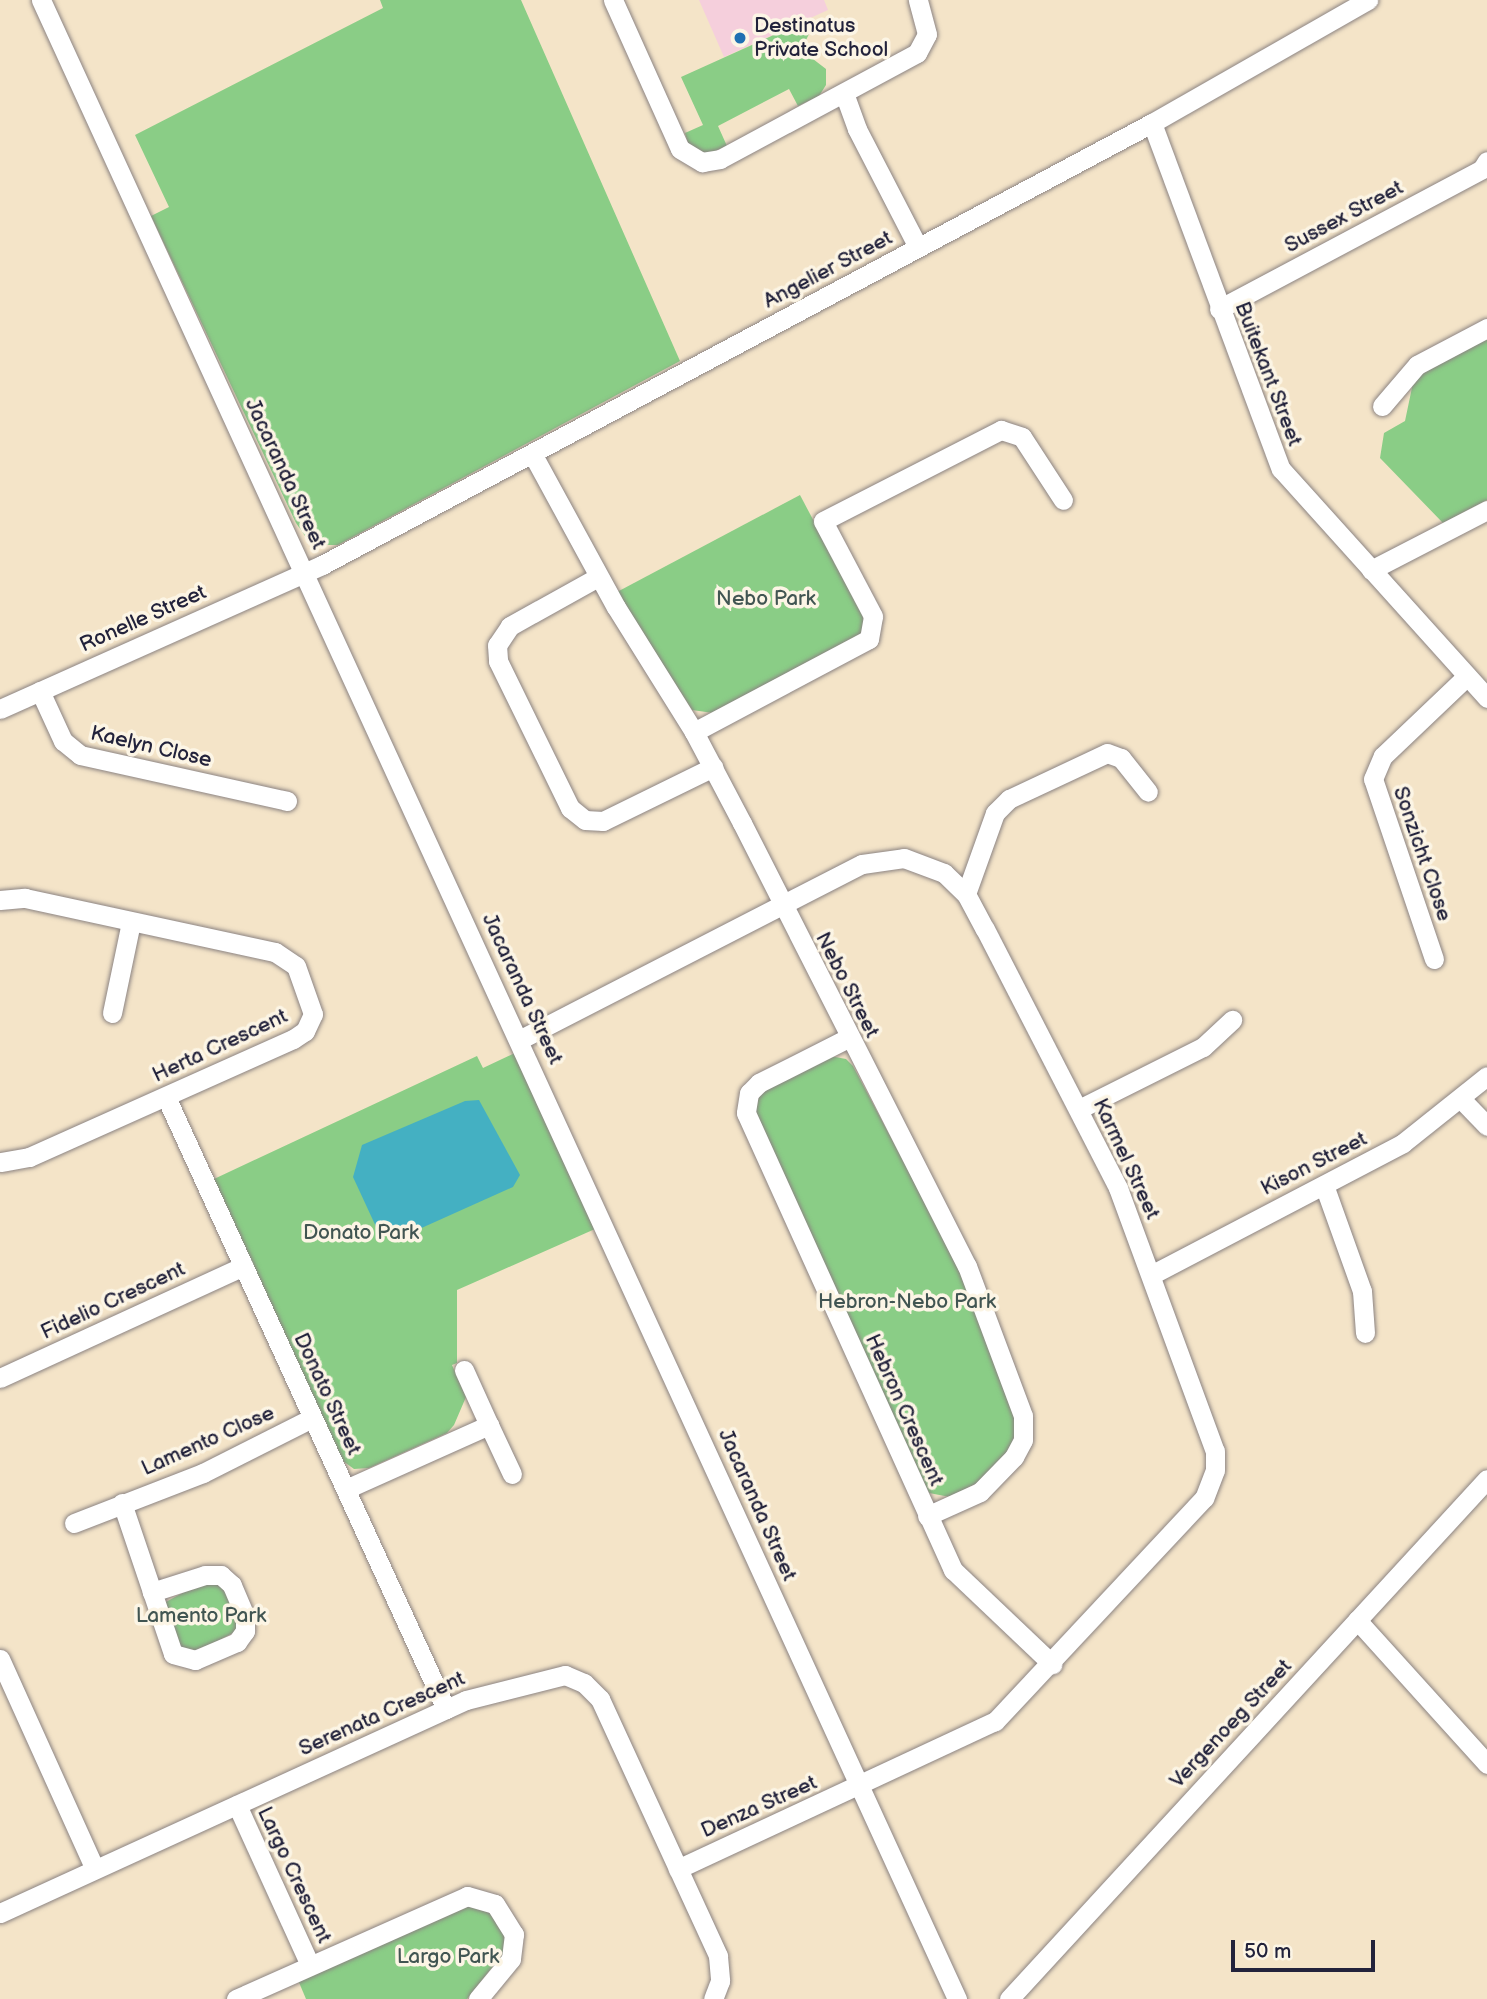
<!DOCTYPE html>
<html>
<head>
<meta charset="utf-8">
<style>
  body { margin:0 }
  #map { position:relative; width:1487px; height:1999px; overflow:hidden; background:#f4e4c8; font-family:"Balsamiq Sans",sans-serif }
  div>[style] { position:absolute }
  .built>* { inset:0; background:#f5cfdc }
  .green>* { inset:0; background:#8acd86 }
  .water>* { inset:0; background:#44b0c2 }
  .roads { filter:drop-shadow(0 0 2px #8b8382) drop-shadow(0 0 2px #8b8382) }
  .minor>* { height:19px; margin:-9.5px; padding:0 9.5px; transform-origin:9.5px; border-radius:9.5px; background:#fff }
  .dots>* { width:19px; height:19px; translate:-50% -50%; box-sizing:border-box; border:4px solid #fcf5e5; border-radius:50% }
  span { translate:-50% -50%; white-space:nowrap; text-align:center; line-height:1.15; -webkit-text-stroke:7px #fcf5e5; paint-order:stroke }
  .poi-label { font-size:21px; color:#22223b }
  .left { translate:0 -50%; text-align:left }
  .street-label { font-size:21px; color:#22223b }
  .park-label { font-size:21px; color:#415552 }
  .scale { position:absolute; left:1231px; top:1940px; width:144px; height:32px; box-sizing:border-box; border:4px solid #22223b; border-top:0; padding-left:9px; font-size:21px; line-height:24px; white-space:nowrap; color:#22223b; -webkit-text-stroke:5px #fcf5e5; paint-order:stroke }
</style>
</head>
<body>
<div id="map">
  <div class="built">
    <div style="clip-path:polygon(699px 0,824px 0,828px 10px,724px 57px)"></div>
  </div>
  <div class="green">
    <div style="clip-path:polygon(380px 0,521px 0,680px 361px,338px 545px,320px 545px,307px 539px,296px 523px,151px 216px,169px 207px,135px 135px,383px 8px)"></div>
    <div style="clip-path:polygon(807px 20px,811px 30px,806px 40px,813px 59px,826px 69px,826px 85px,819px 96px,798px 106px,789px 89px,718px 126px,727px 146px,708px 154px,689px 147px,685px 133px,703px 125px,681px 77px)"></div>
    <div style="clip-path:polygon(1487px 336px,1487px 500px,1443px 523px,1380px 458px,1384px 433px,1405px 421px,1414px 378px)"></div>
    <div style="clip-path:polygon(800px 495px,864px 616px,862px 635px,713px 713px,692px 710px,617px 592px)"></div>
    <div style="clip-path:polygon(515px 1053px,595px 1229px,457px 1290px,457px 1363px,452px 1365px,466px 1397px,454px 1425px,447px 1433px,369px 1468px,354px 1469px,343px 1461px,214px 1179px,477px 1056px,483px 1068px)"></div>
    <div style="clip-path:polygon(830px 1056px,846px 1059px,853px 1066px,953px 1255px,1016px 1418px,1013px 1445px,979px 1482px,950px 1497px,929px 1493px,754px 1111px,761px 1092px)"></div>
    <div style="clip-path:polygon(206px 1580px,223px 1583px,240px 1618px,238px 1630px,194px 1654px,183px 1653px,164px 1603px)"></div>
    <div style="clip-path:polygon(467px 1905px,489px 1910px,505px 1933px,505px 1951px,467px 1999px,306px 1999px,298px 1980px)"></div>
  </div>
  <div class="water">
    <div style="clip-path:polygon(479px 1100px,520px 1175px,513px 1187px,397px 1239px,378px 1231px,353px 1177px,362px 1145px,465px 1101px)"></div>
  </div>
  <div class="roads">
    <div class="minor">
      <div style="left:41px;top:0;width:2199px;rotate:65.38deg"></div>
      <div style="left:613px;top:0;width:163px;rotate:65.8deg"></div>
      <div style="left:680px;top:149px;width:26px;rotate:31deg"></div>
      <div style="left:702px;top:162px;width:18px;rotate:-9deg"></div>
      <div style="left:720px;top:159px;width:224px;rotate:-28.3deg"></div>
      <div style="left:917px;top:53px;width:21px;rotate:-62deg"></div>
      <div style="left:927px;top:34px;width:35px;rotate:-105deg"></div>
      <div style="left:844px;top:93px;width:38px;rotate:70deg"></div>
      <div style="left:857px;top:129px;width:133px;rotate:62.7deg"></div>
      <div style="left:1152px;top:123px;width:369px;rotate:69.6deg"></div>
      <div style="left:1281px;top:469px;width:308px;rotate:48deg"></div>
      <div style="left:1219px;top:309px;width:298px;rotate:-28deg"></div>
      <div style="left:1482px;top:169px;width:9px;rotate:-58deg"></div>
      <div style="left:1382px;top:406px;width:54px;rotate:-49.5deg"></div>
      <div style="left:1417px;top:365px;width:79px;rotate:-27.9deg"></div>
      <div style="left:533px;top:455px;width:173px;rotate:61.4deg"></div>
      <div style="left:616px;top:607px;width:147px;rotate:58deg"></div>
      <div style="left:694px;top:732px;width:103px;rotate:62.2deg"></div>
      <div style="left:742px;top:823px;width:497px;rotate:63.1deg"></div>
      <div style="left:967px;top:1266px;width:160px;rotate:69.5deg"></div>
      <div style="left:1023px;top:1416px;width:24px;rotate:90deg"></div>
      <div style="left:1023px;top:1440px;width:19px;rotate:118deg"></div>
      <div style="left:1014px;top:1457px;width:49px;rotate:134.2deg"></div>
      <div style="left:980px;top:1492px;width:58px;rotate:155.6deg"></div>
      <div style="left:1371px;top:570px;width:131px;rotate:-27.3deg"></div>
      <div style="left:598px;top:577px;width:101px;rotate:150.9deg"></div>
      <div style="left:510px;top:626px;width:23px;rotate:124deg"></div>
      <div style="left:497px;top:645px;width:16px;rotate:86deg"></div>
      <div style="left:498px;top:661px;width:164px;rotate:63.9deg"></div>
      <div style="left:570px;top:808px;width:19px;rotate:39deg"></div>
      <div style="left:585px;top:820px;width:18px;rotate:3deg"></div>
      <div style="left:603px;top:821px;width:123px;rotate:-26.1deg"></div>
      <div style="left:40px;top:691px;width:55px;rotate:65.3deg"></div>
      <div style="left:63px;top:741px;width:22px;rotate:39deg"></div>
      <div style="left:80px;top:755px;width:212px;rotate:12.5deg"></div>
      <div style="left:0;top:709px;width:353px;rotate:-24.1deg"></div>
      <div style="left:322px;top:565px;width:940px;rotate:-28.04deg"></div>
      <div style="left:1152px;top:123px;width:249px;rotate:-29.7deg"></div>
      <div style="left:694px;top:732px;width:198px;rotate:-28deg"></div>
      <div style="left:869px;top:639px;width:23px;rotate:-80deg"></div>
      <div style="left:873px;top:616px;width:107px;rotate:-117.8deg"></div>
      <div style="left:823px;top:521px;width:200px;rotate:-27.1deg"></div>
      <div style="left:1001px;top:430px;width:22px;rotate:18deg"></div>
      <div style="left:1022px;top:437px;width:75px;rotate:56.9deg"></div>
      <div style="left:966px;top:894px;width:86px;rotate:-70.3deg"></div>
      <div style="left:995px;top:813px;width:20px;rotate:-45deg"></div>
      <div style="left:1009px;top:799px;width:108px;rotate:-25.1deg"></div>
      <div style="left:1107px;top:753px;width:15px;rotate:20deg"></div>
      <div style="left:1121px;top:758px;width:43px;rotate:51.5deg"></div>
      <div style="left:0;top:900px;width:25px;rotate:-5deg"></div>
      <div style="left:25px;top:898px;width:256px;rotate:12.2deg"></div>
      <div style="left:275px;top:952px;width:25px;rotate:34deg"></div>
      <div style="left:296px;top:966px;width:51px;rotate:70.5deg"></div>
      <div style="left:313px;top:1014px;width:19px;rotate:115deg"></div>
      <div style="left:305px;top:1031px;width:14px;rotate:146deg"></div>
      <div style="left:293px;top:1039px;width:289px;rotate:155.9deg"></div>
      <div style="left:29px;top:1157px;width:29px;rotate:170deg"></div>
      <div style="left:1434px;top:959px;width:190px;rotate:-108.7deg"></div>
      <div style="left:1373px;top:779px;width:25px;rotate:-67deg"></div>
      <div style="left:1383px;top:756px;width:116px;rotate:-43.6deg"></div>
      <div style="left:112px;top:1013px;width:93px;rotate:-78.2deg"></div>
      <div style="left:848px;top:1038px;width:100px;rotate:153.2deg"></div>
      <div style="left:759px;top:1083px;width:14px;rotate:135deg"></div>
      <div style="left:749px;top:1093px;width:20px;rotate:99deg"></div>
      <div style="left:746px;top:1113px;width:502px;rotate:65.63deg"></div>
      <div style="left:953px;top:1570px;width:137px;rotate:43.5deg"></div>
      <div style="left:521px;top:1039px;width:383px;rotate:-27.2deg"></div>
      <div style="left:862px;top:864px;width:42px;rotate:-8.1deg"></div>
      <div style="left:904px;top:858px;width:43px;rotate:20.6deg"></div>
      <div style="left:944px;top:873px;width:30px;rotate:44deg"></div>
      <div style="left:966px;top:894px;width:40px;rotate:62deg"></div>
      <div style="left:985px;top:929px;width:291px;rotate:62.8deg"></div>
      <div style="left:1118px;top:1188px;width:280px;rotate:69.8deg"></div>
      <div style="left:1215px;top:1451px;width:19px;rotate:90deg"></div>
      <div style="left:1215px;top:1470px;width:30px;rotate:111deg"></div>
      <div style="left:1204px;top:1498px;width:306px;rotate:133.1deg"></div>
      <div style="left:995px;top:1721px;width:350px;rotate:155deg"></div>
      <div style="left:166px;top:1097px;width:673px;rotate:65.42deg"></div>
      <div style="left:1461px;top:1099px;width:37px;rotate:46deg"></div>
      <div style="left:1079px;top:1109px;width:139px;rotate:-26.6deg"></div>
      <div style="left:1203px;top:1047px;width:40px;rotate:-43deg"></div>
      <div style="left:1324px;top:1185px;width:113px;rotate:70.3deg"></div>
      <div style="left:1362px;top:1291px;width:42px;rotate:85.9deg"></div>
      <div style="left:1151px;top:1275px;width:284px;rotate:-27.6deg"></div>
      <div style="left:1403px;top:1143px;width:107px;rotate:-38.6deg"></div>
      <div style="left:464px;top:1370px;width:60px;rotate:65.6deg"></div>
      <div style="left:0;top:1378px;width:268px;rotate:-24.7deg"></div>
      <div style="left:346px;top:1489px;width:157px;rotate:-24.1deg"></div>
      <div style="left:489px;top:1425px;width:54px;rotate:64.9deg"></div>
      <div style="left:122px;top:1503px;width:159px;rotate:71.3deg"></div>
      <div style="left:173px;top:1654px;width:23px;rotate:15deg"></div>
      <div style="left:195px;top:1660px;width:46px;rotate:-23.2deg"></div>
      <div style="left:237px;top:1642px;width:14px;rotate:-54deg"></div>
      <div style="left:245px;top:1631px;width:15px;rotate:-90deg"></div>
      <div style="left:245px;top:1616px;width:34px;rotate:-113deg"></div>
      <div style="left:232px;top:1585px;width:15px;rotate:-138deg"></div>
      <div style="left:221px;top:1575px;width:16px;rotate:180deg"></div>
      <div style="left:205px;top:1575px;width:56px;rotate:162.2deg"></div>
      <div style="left:74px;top:1523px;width:138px;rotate:-21.2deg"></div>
      <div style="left:203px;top:1473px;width:122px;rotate:-26.8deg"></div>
      <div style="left:1357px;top:1620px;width:194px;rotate:47.9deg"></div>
      <div style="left:0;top:1659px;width:230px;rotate:65.7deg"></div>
      <div style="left:237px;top:1805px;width:176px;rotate:65.5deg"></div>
      <div style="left:0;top:1913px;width:512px;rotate:-24.56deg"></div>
      <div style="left:466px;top:1700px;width:102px;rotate:-14.2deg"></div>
      <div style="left:565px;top:1675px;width:21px;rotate:23deg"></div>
      <div style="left:584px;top:1683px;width:23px;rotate:45deg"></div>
      <div style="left:600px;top:1699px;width:283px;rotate:65.3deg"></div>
      <div style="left:718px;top:1956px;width:25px;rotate:85deg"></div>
      <div style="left:720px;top:1981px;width:19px;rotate:111deg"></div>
      <div style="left:236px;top:1999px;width:253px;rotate:-24deg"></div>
      <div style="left:467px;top:1896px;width:29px;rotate:16deg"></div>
      <div style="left:495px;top:1904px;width:36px;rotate:58deg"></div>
      <div style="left:514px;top:1934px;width:25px;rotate:97deg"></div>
      <div style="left:511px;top:1959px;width:52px;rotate:129.5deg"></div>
      <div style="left:1009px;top:1999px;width:706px;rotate:-47.41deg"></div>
    </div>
  </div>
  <div class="dots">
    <div style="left:740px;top:38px;background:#1f6fb2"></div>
  </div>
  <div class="poi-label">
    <span class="left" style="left:754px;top:38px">Destinatus<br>Private School</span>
  </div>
  <div class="street-label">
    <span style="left:1344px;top:217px;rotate:-28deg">Sussex Street</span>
    <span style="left:828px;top:270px;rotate:-28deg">Angelier Street</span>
    <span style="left:1268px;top:374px;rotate:69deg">Buitekant Street</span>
    <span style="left:285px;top:474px;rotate:65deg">Jacaranda Street</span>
    <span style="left:143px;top:619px;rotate:-24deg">Ronelle Street</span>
    <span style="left:151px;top:747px;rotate:13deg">Kaelyn Close</span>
    <span style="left:1422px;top:854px;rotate:71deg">Sonzicht Close</span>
    <span style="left:847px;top:985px;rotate:63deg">Nebo Street</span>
    <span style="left:522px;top:989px;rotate:65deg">Jacaranda Street</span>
    <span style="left:220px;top:1046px;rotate:-25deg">Herta Crescent</span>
    <span style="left:1126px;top:1159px;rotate:65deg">Karmel Street</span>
    <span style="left:1314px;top:1164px;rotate:-27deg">Kison Street</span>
    <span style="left:113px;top:1301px;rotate:-25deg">Fidelio Crescent</span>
    <span style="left:327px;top:1394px;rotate:65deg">Donato Street</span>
    <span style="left:904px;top:1410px;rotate:66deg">Hebron Crescent</span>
    <span style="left:208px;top:1441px;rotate:-24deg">Lamento Close</span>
    <span style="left:757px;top:1505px;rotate:66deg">Jacaranda Street</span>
    <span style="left:382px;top:1714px;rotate:-24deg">Serenata Crescent</span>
    <span style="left:1231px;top:1724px;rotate:-47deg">Vergenoeg Street</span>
    <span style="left:759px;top:1807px;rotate:-24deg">Denza Street</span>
    <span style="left:294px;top:1875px;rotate:65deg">Largo Crescent</span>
  </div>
  <div class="park-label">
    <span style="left:766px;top:599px">Nebo Park</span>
    <span style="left:361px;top:1233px">Donato Park</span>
    <span style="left:907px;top:1302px">Hebron-Nebo Park</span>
    <span style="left:201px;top:1616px">Lamento Park</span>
    <span style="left:448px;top:1957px">Largo Park</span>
  </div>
  <div class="scale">50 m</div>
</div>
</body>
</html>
